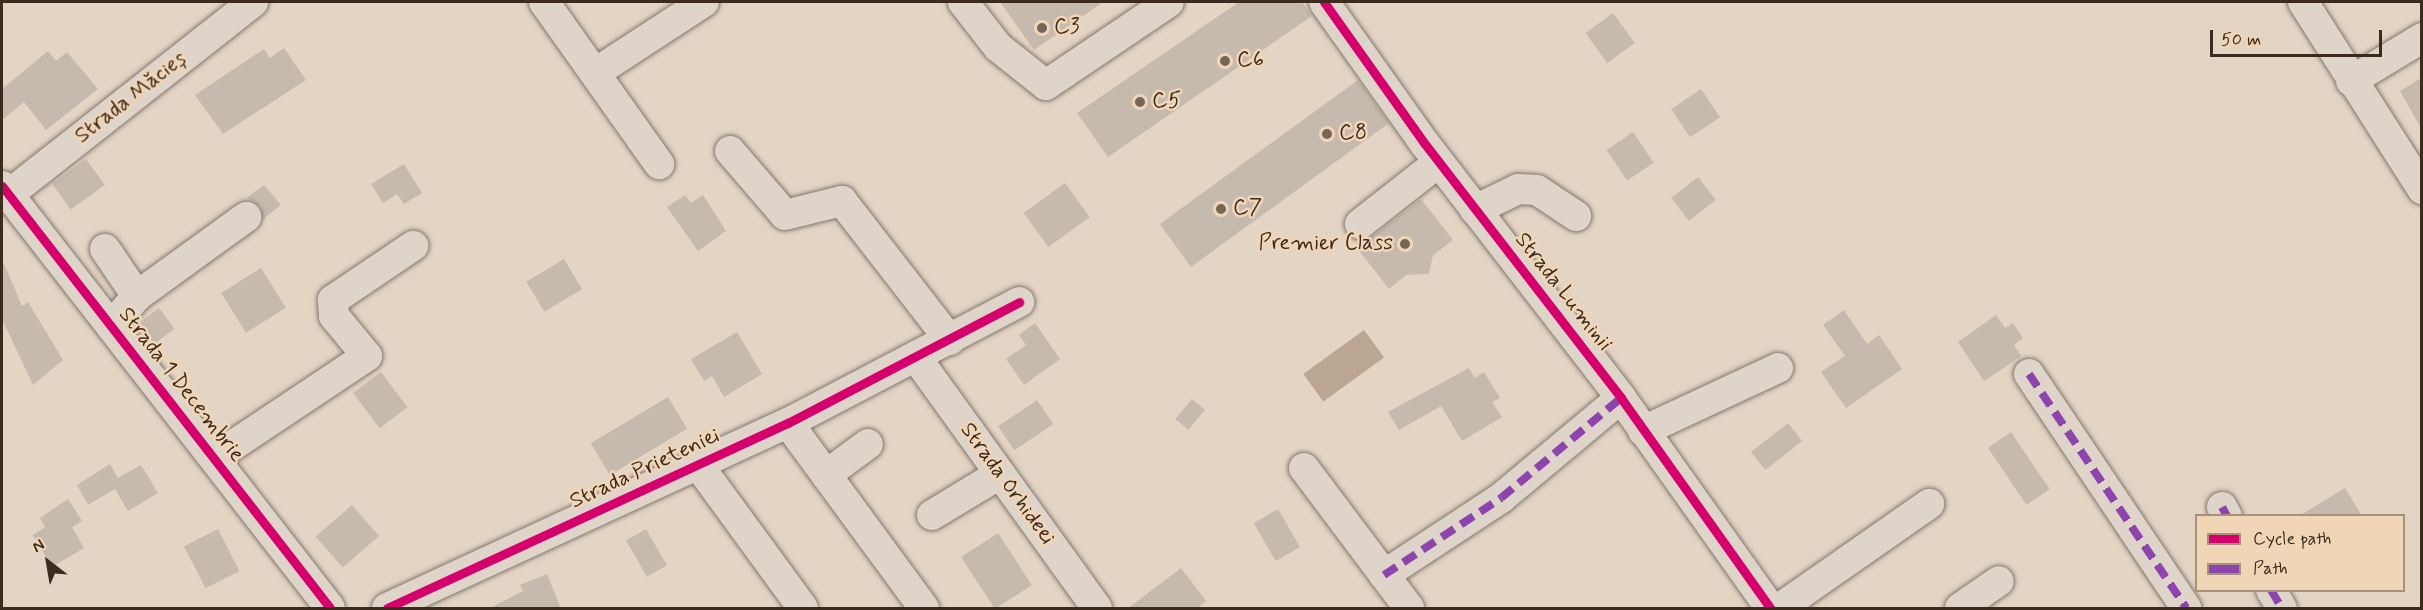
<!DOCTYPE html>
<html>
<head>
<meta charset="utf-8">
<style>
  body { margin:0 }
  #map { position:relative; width:2423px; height:610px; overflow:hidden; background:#e3d4c4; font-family:Mynerve,sans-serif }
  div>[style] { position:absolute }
  .water>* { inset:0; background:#baa691; transform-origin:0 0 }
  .building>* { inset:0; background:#c6baae; transform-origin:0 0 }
  .roads { filter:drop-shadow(0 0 2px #82786e) drop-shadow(0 0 2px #82786e) }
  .minor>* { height:30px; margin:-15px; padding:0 15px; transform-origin:15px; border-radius:15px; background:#ded4c9 }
  .quiet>* { height:8px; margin-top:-4px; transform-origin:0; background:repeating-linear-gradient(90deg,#8e44ad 0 15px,transparent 0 23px) }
  .cycleway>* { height:9px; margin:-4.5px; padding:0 4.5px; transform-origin:4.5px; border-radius:4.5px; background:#d6006c }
  .dots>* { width:16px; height:16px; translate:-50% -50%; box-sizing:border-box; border:3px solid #f0d5b7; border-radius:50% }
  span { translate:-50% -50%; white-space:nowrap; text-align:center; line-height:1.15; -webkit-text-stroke:5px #f0d5b7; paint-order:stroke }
  .poi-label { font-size:22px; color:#3b2a1e }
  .left { translate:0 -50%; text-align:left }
  .right { translate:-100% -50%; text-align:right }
  .street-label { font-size:22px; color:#3b2a1e }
  .frame { position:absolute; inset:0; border:3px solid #3b2a1e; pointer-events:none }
  .legend { position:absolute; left:2195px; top:514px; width:210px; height:78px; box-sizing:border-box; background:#f0d5b7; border:2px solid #a8917a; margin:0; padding:8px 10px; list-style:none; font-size:18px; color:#3b2a1e }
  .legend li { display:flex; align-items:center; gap:12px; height:30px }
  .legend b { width:30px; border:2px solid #a8917a }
  .north { position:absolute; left:18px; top:532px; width:60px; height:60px; -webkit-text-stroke:4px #f0d5b7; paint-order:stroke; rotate:329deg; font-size:16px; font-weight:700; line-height:24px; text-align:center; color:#3b2a1e }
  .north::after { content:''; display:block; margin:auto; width:21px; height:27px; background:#3b2a1e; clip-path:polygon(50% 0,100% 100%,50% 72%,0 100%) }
  .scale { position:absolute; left:2210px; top:30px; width:172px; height:27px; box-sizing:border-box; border:3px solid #3b2a1e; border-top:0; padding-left:8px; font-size:18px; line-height:21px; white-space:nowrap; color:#3b2a1e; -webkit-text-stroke:4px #f0d5b7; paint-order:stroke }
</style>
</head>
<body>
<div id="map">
  <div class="water">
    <div style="left:1364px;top:330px;width:34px;height:75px;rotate:54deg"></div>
  </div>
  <div class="building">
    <div style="clip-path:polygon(1000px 2px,1103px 2px,1034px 50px)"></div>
    <div style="clip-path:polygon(1239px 2px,1302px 2px,1312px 16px,1108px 157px,1077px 113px)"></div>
    <div style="left:1613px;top:13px;width:37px;height:34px;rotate:54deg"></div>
    <div style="clip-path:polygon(284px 48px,306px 80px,223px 134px,195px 95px,264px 49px,270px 58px)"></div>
    <div style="clip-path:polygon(48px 51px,56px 61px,67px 52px,98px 89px,46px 130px,24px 102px,2px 120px,2px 89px)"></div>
    <div style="clip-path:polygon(2421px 78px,2421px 128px,2400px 91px)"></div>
    <div style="left:1358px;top:80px;width:53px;height:245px;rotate:54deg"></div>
    <div style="left:1701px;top:89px;width:34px;height:36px;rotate:56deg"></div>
    <div style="left:1633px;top:132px;width:37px;height:32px;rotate:56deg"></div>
    <div style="left:86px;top:159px;width:32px;height:42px;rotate:54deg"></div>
    <div style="clip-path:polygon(404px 164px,422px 193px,404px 204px,397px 194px,383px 203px,371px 184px)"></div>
    <div style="left:1698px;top:177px;width:29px;height:34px;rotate:52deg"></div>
    <div style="left:1065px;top:183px;width:42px;height:51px;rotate:54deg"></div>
    <div style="clip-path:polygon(264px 185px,281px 205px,263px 219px,260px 206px,247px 198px)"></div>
    <div style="clip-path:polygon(685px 195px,691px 203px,703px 195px,726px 231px,698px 251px,667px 207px)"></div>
    <div style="clip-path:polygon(1421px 199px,1453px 240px,1433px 255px,1429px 274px,1406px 275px,1389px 289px,1357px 248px)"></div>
    <div style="clip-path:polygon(2px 259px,22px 306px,28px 302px,63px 360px,33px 385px,2px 319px)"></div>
    <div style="left:564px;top:259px;width:35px;height:44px;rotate:59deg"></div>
    <div style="left:261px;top:268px;width:47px;height:47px;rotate:58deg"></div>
    <div style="left:159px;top:308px;width:26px;height:32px;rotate:53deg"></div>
    <div style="clip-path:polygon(1844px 310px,1867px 344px,1879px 335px,1902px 369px,1846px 408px,1821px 372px,1845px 356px,1823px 325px)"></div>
    <div style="clip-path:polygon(1996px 315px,2005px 328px,2013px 323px,2023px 338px,2014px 345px,2021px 356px,1984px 381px,1958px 342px)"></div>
    <div style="clip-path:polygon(1035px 323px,1060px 359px,1024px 385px,1006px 359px,1026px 345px,1019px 335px)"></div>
    <div style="clip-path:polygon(737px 332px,762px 374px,724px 397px,712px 376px,704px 381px,691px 359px)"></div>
    <div style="clip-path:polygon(1469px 368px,1475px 378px,1484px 372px,1500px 398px,1492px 402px,1502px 417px,1462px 441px,1441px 406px,1399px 430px,1388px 412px)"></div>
    <div style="left:381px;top:372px;width:44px;height:35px;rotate:53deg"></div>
    <div style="left:668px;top:397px;width:37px;height:90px;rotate:59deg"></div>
    <div style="left:1192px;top:399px;width:17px;height:26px;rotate:40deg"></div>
    <div style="left:1037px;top:400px;width:29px;height:47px;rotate:56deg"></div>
    <div style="left:1788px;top:423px;width:23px;height:47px;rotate:52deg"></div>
    <div style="left:2011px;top:432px;width:69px;height:28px;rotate:56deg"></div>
    <div style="clip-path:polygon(110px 464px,118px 478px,141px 465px,158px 493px,128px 511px,115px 489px,88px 505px,77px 485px)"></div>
    <div style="clip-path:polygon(2345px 488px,2362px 516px,2299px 516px)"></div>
    <div style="clip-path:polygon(68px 499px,82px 521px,72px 527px,84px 548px,52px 567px,33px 535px,45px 527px,40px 518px)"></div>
    <div style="left:352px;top:505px;width:41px;height:48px;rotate:49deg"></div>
    <div style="left:1278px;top:509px;width:44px;height:28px;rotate:60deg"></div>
    <div style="left:218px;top:529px;width:47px;height:38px;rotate:63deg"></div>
    <div style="left:646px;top:529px;width:42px;height:23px;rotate:60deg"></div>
    <div style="left:998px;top:533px;width:62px;height:44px;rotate:57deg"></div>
    <div style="clip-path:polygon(1181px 568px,1206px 601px,1197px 609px,1127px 609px)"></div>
    <div style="clip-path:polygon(547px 574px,561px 609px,488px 609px,523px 591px,520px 585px)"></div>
  </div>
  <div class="roads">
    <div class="minor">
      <div style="left:544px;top:2px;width:199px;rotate:54.6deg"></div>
      <div style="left:963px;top:2px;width:57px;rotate:52.1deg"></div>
      <div style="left:998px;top:47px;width:61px;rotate:38.4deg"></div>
      <div style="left:1046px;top:85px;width:148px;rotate:-34deg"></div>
      <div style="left:1324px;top:2px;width:174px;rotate:54.6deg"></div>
      <div style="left:1425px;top:144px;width:321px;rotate:52.3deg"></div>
      <div style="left:1621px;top:398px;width:257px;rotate:54.6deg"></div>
      <div style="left:2303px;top:2px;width:222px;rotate:57.5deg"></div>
      <div style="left:595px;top:73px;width:130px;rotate:-33.1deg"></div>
      <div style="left:2351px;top:81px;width:83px;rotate:-31.2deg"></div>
      <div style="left:730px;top:151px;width:84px;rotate:49.3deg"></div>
      <div style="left:785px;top:215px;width:59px;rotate:-13.8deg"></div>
      <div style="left:842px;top:201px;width:176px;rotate:52.2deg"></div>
      <div style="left:2px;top:186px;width:534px;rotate:52.14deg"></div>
      <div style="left:8px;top:195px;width:312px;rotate:-38.2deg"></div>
      <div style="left:1475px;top:210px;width:48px;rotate:-26deg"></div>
      <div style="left:1518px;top:189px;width:19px;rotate:3deg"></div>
      <div style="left:1537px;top:190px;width:47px;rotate:33.7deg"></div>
      <div style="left:1360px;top:224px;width:100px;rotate:-38.1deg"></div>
      <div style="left:105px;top:249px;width:57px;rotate:55.8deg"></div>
      <div style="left:111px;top:326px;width:40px;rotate:-49deg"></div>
      <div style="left:137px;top:296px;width:135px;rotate:-35.9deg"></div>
      <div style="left:918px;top:360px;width:306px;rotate:54.2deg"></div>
      <div style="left:2029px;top:374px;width:282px;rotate:56.1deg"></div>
      <div style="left:788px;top:423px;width:230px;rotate:53.7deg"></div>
      <div style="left:1643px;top:431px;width:149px;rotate:-25deg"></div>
      <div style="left:214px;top:458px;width:184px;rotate:-33.7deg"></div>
      <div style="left:367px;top:356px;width:52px;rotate:-129.5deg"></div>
      <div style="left:334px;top:316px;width:16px;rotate:-94deg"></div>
      <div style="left:333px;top:300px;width:97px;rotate:-34deg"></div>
      <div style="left:699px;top:466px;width:176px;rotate:53.8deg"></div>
      <div style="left:1304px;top:468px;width:175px;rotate:53.1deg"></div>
      <div style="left:826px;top:475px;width:52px;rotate:-36.4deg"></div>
      <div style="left:2222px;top:507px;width:10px;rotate:61deg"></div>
      <div style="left:932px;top:515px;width:79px;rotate:-31.1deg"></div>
      <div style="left:1384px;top:575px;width:140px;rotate:-33.3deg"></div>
      <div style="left:1501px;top:498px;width:156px;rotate:-39.8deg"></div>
      <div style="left:2271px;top:590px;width:21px;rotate:59deg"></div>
      <div style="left:387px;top:608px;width:442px;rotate:-24.8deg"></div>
      <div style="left:788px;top:423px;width:261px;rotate:-27.6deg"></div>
      <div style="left:1780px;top:608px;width:182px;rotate:-34.9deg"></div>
      <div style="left:1960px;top:608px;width:47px;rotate:-34.7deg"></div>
    </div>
  </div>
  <div class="quiet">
    <div style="left:2029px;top:374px;width:282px;rotate:56.1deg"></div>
    <div style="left:2222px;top:507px;width:10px;rotate:61deg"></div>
    <div style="left:1384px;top:575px;width:140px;rotate:-33.3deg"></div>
    <div style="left:1501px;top:498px;width:156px;rotate:-39.8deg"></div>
    <div style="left:2271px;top:590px;width:21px;rotate:59deg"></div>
  </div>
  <div class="cycleway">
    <div style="left:1324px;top:2px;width:174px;rotate:54.6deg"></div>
    <div style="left:1425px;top:144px;width:321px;rotate:52.3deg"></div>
    <div style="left:1621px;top:398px;width:257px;rotate:54.6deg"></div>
    <div style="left:2px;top:186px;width:534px;rotate:52.14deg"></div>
    <div style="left:387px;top:608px;width:442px;rotate:-24.8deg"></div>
    <div style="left:788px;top:423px;width:261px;rotate:-27.6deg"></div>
  </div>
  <div class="dots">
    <div style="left:1042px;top:28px;background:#766658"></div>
    <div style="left:1225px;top:61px;background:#766658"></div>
    <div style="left:1140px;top:102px;background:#766658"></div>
    <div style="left:1327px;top:134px;background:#766658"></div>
    <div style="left:1221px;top:209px;background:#766658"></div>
    <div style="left:1405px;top:244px;background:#766658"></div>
  </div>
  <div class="poi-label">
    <span class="left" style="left:1054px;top:28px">C3</span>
    <span class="left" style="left:1237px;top:61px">C6</span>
    <span class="left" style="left:1152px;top:102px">C5</span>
    <span class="left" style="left:1339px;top:134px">C8</span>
    <span class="left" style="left:1233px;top:209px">C7</span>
    <span class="right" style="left:1393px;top:244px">Premier Class</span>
  </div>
  <div class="street-label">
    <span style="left:131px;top:98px;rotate:-38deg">Strada Măcieș</span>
    <span style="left:1563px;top:292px;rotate:52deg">Strada Luminii</span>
    <span style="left:181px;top:385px;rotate:52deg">Strada 1 Decembrie</span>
    <span style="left:645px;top:469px;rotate:-25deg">Strada Prieteniei</span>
    <span style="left:1007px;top:484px;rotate:54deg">Strada Orhideei</span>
  </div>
  <div class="frame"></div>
  <ul class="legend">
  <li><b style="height:8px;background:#d6006c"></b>Cycle path</li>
  <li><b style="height:8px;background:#8e44ad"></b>Path</li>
  </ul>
  <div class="north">N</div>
  <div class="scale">50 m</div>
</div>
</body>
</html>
